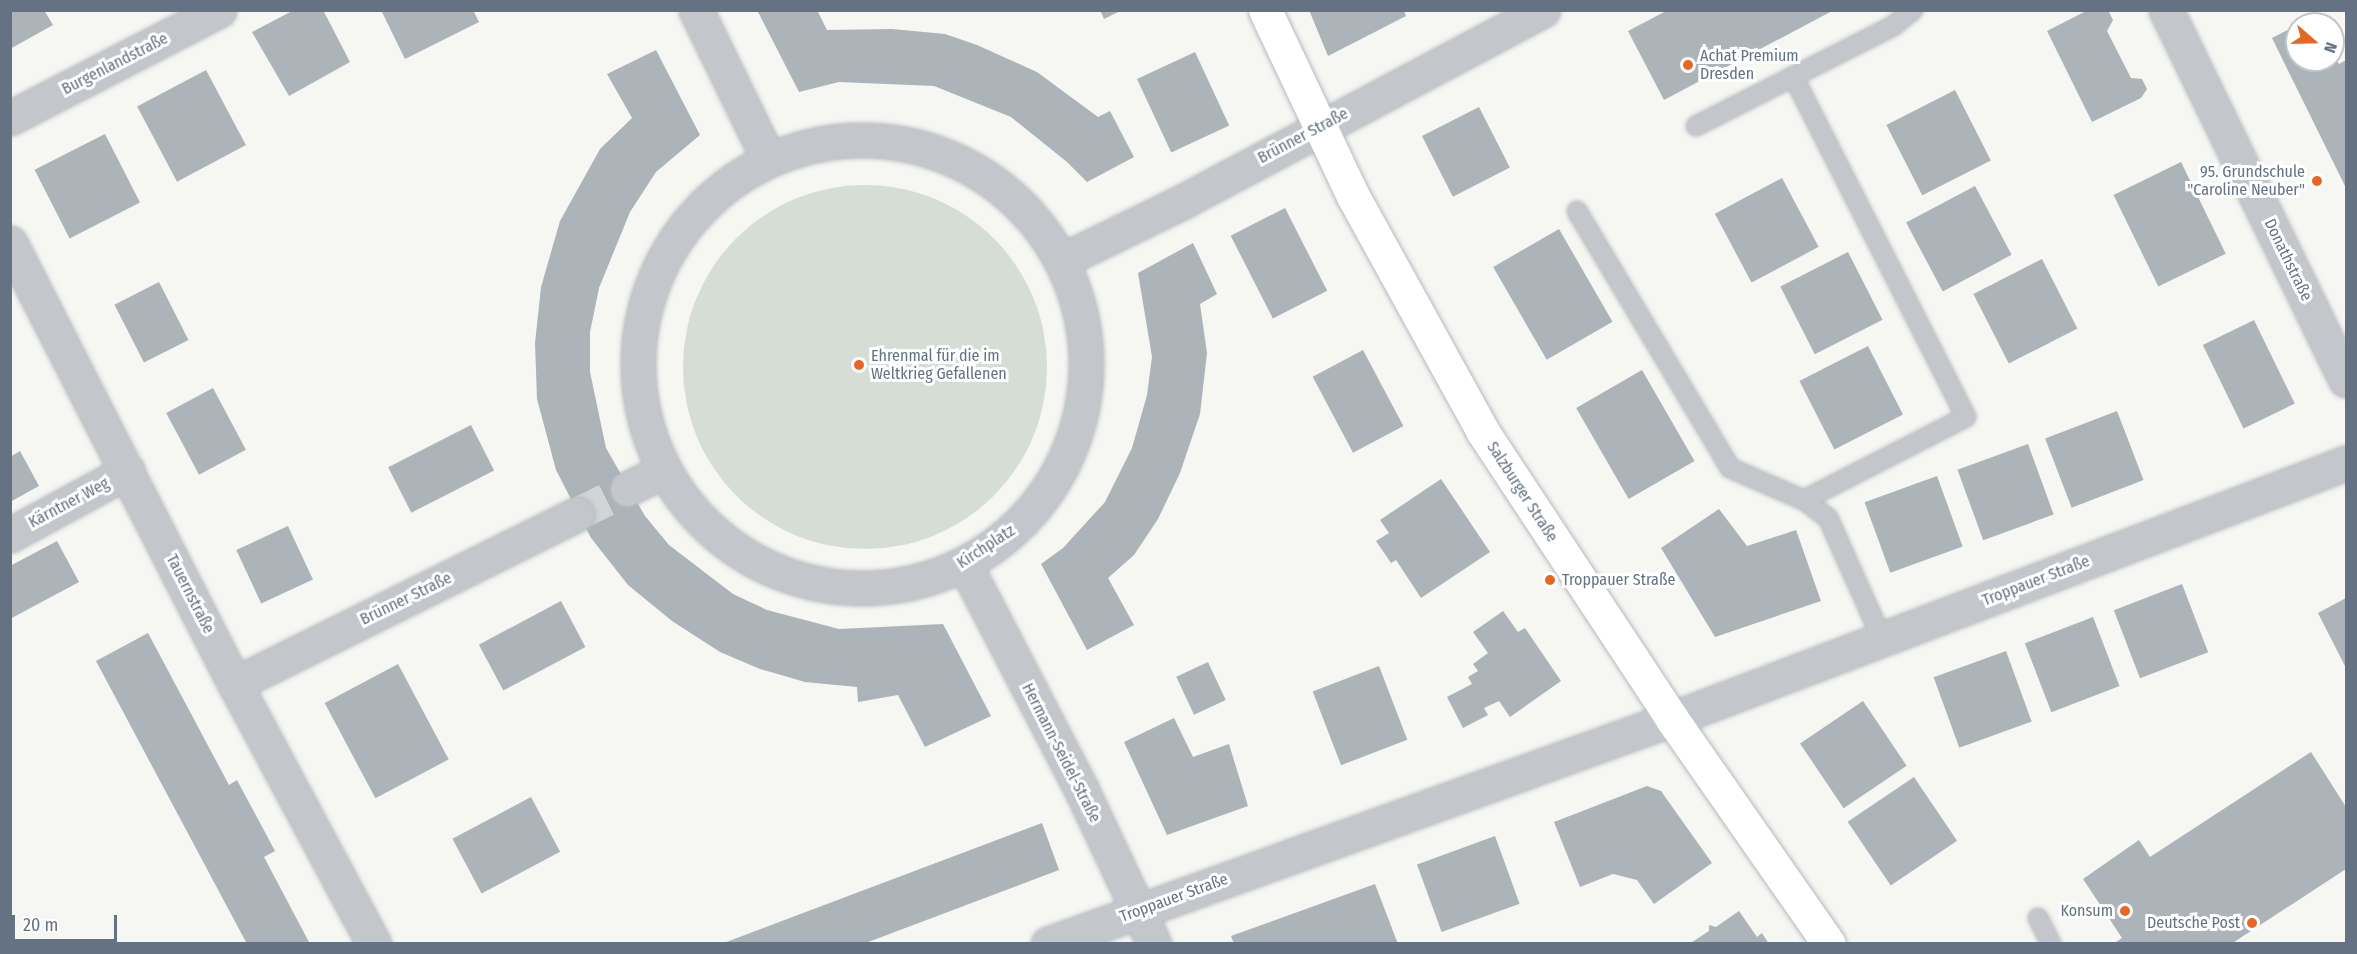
<!DOCTYPE html>
<html>
<head>
<meta charset="utf-8">
<style>
  body { margin:0 }
  #map { position:relative; width:2357px; height:954px; overflow:hidden; background:#f6f6f3; font-family:"Fira Sans Condensed",sans-serif }
  div>[style] { position:absolute }
  .green>* { inset:0; background:#d6ddd4 }
  .round { border-radius:50% }
  .building>* { inset:0; background:#acb3b9; transform-origin:0 0 }
  .street-tunnel>* { height:33px; margin-top:-16.5px; transform-origin:0; background:repeating-linear-gradient(90deg,#d2d5d7 0 33px,transparent 0 49px) }
  .roads { filter:drop-shadow(0 0 2px #b6b9bf) drop-shadow(0 0 2px #b6b9bf) }
  .lane>* { height:18px; margin:-9px; padding:0 9px; transform-origin:9px; border-radius:9px; background:#c3c6ca }
  .street>* { height:33px; margin:-16.5px; padding:0 16.5px; transform-origin:16.5px; border-radius:16.5px; background:#c3c6ca }
  .street>.ring { margin:-16.5px; padding:0; box-sizing:content-box; background:none; border:33px solid #c3c6ca; border-radius:50% }
  .secondary>* { height:33px; margin:-16.5px; padding:0 16.5px; transform-origin:16.5px; border-radius:16.5px; background:#fff }
  .dots>* { width:16px; height:16px; translate:-50% -50%; box-sizing:border-box; border:3px solid #fff; border-radius:50% }
  span { translate:-50% -50%; white-space:nowrap; text-align:center; line-height:1.15; -webkit-text-stroke:6px #fff; paint-order:stroke }
  .poi-label { font-size:16px; color:#657284 }
  .left { translate:0 -50%; text-align:left }
  .right { translate:-100% -50%; text-align:right }
  .street-label { font-size:16px; color:#657284 }
  .frame { position:absolute; inset:0; border:12px solid #657284; pointer-events:none }
  .north { position:absolute; left:2285px; top:12px; width:60px; height:60px; box-sizing:border-box; background:#fff; border:2px solid #c1c7ce; border-radius:50%; rotate:110deg; font-size:16px; font-weight:700; line-height:24px; text-align:center; color:#657284 }
  .north::after { content:''; display:block; margin:auto; width:21px; height:27px; background:#e66723; clip-path:polygon(50% 0,100% 100%,50% 72%,0 100%) }
  .scale { position:absolute; left:12px; top:915px; width:105px; height:27px; box-sizing:border-box; border:3px solid #657284; border-top:0; padding-left:8px; font-size:18px; line-height:21px; white-space:nowrap; color:#657284; -webkit-text-stroke:4px #fff; paint-order:stroke }
</style>
</head>
<body>
<div id="map">
  <div class="green">
    <div class="round" style="left:683px;top:185px;width:364px;height:364px"></div>
  </div>
  <div class="building">
    <div style="clip-path:polygon(10px 10px,44px 10px,53px 25px,10px 49px)"></div>
    <div style="clip-path:polygon(294px 10px,323px 10px,350px 62px,289px 96px,252px 32px)"></div>
    <div style="clip-path:polygon(381px 10px,473px 10px,479px 22px,405px 59px)"></div>
    <div style="clip-path:polygon(757px 10px,817px 10px,827px 30px,892px 29px,945px 34px,977px 45px,1037px 72px,1098px 117px,1110px 111px,1134px 157px,1087px 182px,1067px 162px,1011px 117px,934px 86px,839px 82px,799px 92px)"></div>
    <div style="clip-path:polygon(1100px 10px,1122px 10px,1104px 19px)"></div>
    <div style="clip-path:polygon(1309px 10px,1404px 10px,1406px 16px,1328px 56px)"></div>
    <div style="clip-path:polygon(1668px 10px,1834px 10px,1664px 100px,1628px 31px)"></div>
    <div style="clip-path:polygon(2088px 10px,2108px 10px,2113px 20px,2107px 31px,2131px 78px,2142px 79px,2147px 89px,2141px 98px,2092px 122px,2047px 31px)"></div>
    <div style="clip-path:polygon(2315px 16px,2319px 24px,2299px 24px)"></div>
    <div style="clip-path:polygon(2297px 25px,2297px 60px,2333px 60px,2333px 53px,2339px 64px,2346px 60px,2346px 188px,2272px 38px)"></div>
    <div style="clip-path:polygon(656px 50px,700px 135px,656px 172px,630px 212px,599px 288px,590px 332px,590px 372px,606px 448px,645px 516px,669px 545px,733px 594px,767px 610px,839px 629px,943px 624px,991px 716px,925px 747px,898px 695px,858px 702px,857px 687px,805px 682px,760px 669px,720px 652px,672px 621px,628px 585px,591px 538px,556px 470px,537px 399px,535px 343px,541px 287px,560px 221px,600px 149px,632px 118px,607px 74px)"></div>
    <div style="left:1195px;top:52px;width:81px;height:64px;rotate:65deg"></div>
    <div style="left:206px;top:70px;width:85px;height:78px;rotate:62deg"></div>
    <div style="left:1955px;top:90px;width:79px;height:77px;rotate:63deg"></div>
    <div style="left:1479px;top:107px;width:68px;height:64px;rotate:63deg"></div>
    <div style="left:105px;top:134px;width:77px;height:79px;rotate:63deg"></div>
    <div style="left:2181px;top:162px;width:102px;height:75px;rotate:64deg"></div>
    <div style="left:1782px;top:178px;width:78px;height:76px;rotate:62deg"></div>
    <div style="left:1975px;top:186px;width:78px;height:78px;rotate:62deg"></div>
    <div style="left:1285px;top:208px;width:93px;height:61px;rotate:63deg"></div>
    <div style="left:1559px;top:229px;width:107px;height:76px;rotate:60deg"></div>
    <div style="clip-path:polygon(1193px 243px,1217px 294px,1200px 304px,1207px 353px,1200px 414px,1180px 473px,1158px 519px,1134px 555px,1108px 578px,1134px 625px,1087px 650px,1041px 564px,1063px 548px,1105px 502px,1132px 448px,1147px 395px,1152px 357px,1138px 273px)"></div>
    <div style="left:1848px;top:252px;width:76px;height:76px;rotate:63deg"></div>
    <div style="left:2042px;top:259px;width:78px;height:77px;rotate:63deg"></div>
    <div style="left:159px;top:282px;width:65px;height:50px;rotate:63deg"></div>
    <div style="left:2254px;top:320px;width:93px;height:57px;rotate:64deg"></div>
    <div style="left:1868px;top:346px;width:77px;height:77px;rotate:63deg"></div>
    <div style="left:1363px;top:350px;width:86px;height:57px;rotate:62deg"></div>
    <div style="left:1642px;top:370px;width:105px;height:76px;rotate:60deg"></div>
    <div style="left:213px;top:388px;width:70px;height:53px;rotate:62deg"></div>
    <div style="left:2117px;top:411px;width:74px;height:77px;rotate:69deg"></div>
    <div style="left:471px;top:425px;width:51px;height:93px;rotate:63deg"></div>
    <div style="left:2028px;top:444px;width:75px;height:75px;rotate:70deg"></div>
    <div style="clip-path:polygon(20px 451px,39px 486px,10px 502px,10px 457px)"></div>
    <div style="left:1937px;top:476px;width:75px;height:77px;rotate:70deg"></div>
    <div style="clip-path:polygon(1441px 479px,1490px 552px,1421px 598px,1396px 560px,1391px 563px,1376px 541px,1389px 533px,1380px 520px)"></div>
    <div style="clip-path:polygon(1719px 509px,1747px 546px,1796px 530px,1821px 601px,1715px 637px,1661px 548px)"></div>
    <div style="left:288px;top:526px;width:59px;height:57px;rotate:65deg"></div>
    <div style="clip-path:polygon(57px 541px,79px 582px,10px 619px,10px 566px)"></div>
    <div style="left:2182px;top:584px;width:73px;height:73px;rotate:69deg"></div>
    <div style="clip-path:polygon(2346px 598px,2346px 668px,2318px 613px)"></div>
    <div style="left:561px;top:601px;width:52px;height:93px;rotate:62deg"></div>
    <div style="clip-path:polygon(1503px 611px,1518px 632px,1525px 628px,1561px 681px,1510px 717px,1499px 701px,1484px 708px,1488px 715px,1463px 728px,1447px 697px,1472px 684px,1468px 677px,1478px 671px,1473px 664px,1488px 653px,1473px 632px)"></div>
    <div style="left:2093px;top:617px;width:74px;height:73px;rotate:69deg"></div>
    <div style="clip-path:polygon(148px 633px,229px 785px,237px 780px,275px 851px,264px 857px,310px 944px,247px 944px,96px 661px)"></div>
    <div style="left:2006px;top:651px;width:75px;height:77px;rotate:70deg"></div>
    <div style="left:1208px;top:662px;width:42px;height:35px;rotate:65deg"></div>
    <div style="left:398px;top:664px;width:108px;height:83px;rotate:62deg"></div>
    <div style="left:1379px;top:666px;width:79px;height:71px;rotate:69deg"></div>
    <div style="left:1863px;top:701px;width:78px;height:76px;rotate:56deg"></div>
    <div style="clip-path:polygon(1174px 718px,1193px 757px,1229px 744px,1248px 806px,1167px 835px,1124px 742px)"></div>
    <div style="clip-path:polygon(2311px 752px,2346px 807px,2346px 869px,2231px 944px,2113px 944px,2122px 938px,2083px 879px,2139px 840px,2150px 857px)"></div>
    <div style="left:1914px;top:777px;width:77px;height:80px;rotate:56deg"></div>
    <div style="clip-path:polygon(1647px 786px,1661px 791px,1712px 863px,1654px 904px,1637px 880px,1613px 874px,1580px 887px,1554px 822px)"></div>
    <div style="left:531px;top:797px;width:62px;height:89px;rotate:62deg"></div>
    <div style="clip-path:polygon(1042px 823px,1059px 870px,863px 944px,721px 944px)"></div>
    <div style="left:1495px;top:836px;width:72px;height:83px;rotate:70deg"></div>
    <div style="clip-path:polygon(1375px 884px,1398px 944px,1234px 944px,1231px 936px)"></div>
    <div style="clip-path:polygon(1739px 911px,1757px 937px,1762px 933px,1769px 944px,1689px 944px,1709px 931px,1709px 925px,1716px 927px)"></div>
  </div>
  <div class="street-tunnel">
    <div style="left:577px;top:514px;width:56px;rotate:-26.6deg"></div>
  </div>
  <div class="roads">
    <div class="lane">
      <div style="left:1793px;top:76px;width:382px;rotate:63.1deg"></div>
      <div style="left:1966px;top:417px;width:182px;rotate:152.9deg"></div>
      <div style="left:1696px;top:126px;width:221px;rotate:-26.9deg"></div>
      <div style="left:1893px;top:26px;width:26px;rotate:-39deg"></div>
      <div style="left:1577px;top:211px;width:299px;rotate:59.2deg"></div>
      <div style="left:1730px;top:468px;width:81px;rotate:23.4deg"></div>
      <div style="left:1804px;top:500px;width:30px;rotate:37deg"></div>
      <div style="left:1828px;top:518px;width:133px;rotate:65.9deg"></div>
      <div style="left:2038px;top:918px;width:29px;rotate:63deg"></div>
    </div>
    <div class="street">
      <div style="left:696px;top:10px;width:165px;rotate:64.1deg"></div>
      <div style="left:2166px;top:10px;width:411px;rotate:64.1deg"></div>
      <div style="left:10px;top:118px;width:235px;rotate:-27.3deg"></div>
      <div class="ring" style="left:638px;top:140px;width:415px;height:415px"></div>
      <div style="left:10px;top:243px;width:495px;rotate:63deg"></div>
      <div style="left:235px;top:684px;width:295px;rotate:61.9deg"></div>
      <div style="left:1063px;top:260px;width:130px;rotate:-26deg"></div>
      <div style="left:1180px;top:203px;width:411px;rotate:-28deg"></div>
      <div style="left:627px;top:489px;width:40px;rotate:-26.6deg"></div>
      <div style="left:10px;top:535px;width:134px;rotate:-28.5deg"></div>
      <div style="left:965px;top:565px;width:254px;rotate:62.6deg"></div>
      <div style="left:1082px;top:791px;width:169px;rotate:64.8deg"></div>
      <div style="left:235px;top:684px;width:382px;rotate:-26.4deg"></div>
      <div style="left:1048px;top:944px;width:663px;rotate:-19.83deg"></div>
      <div style="left:1672px;top:719px;width:721px;rotate:-20.8deg"></div>
    </div>
    <div class="secondary">
      <div style="left:1265px;top:10px;width:208px;rotate:64.7deg"></div>
      <div style="left:1354px;top:198px;width:267px;rotate:61.1deg"></div>
      <div style="left:1483px;top:432px;width:344px;rotate:56.6deg"></div>
      <div style="left:1672px;top:719px;width:274px;rotate:55.1deg"></div>
    </div>
  </div>
  <div class="dots">
    <div style="left:1688px;top:65px;background:#e66723"></div>
    <div style="left:2317px;top:181px;background:#e66723"></div>
    <div style="left:859px;top:365px;background:#e66723"></div>
    <div style="left:1550px;top:580px;background:#e66723"></div>
    <div style="left:2125px;top:911px;background:#e66723"></div>
    <div style="left:2252px;top:923px;background:#e66723"></div>
  </div>
  <div class="poi-label">
    <span class="left" style="left:1700px;top:65px">Achat Premium<br>Dresden</span>
    <span class="right" style="left:2305px;top:181px">95. Grundschule<br>"Caroline Neuber"</span>
    <span class="left" style="left:871px;top:365px">Ehrenmal für die im<br>Weltkrieg Gefallenen</span>
    <span class="left" style="left:1562px;top:580px">Troppauer Straße</span>
    <span class="right" style="left:2113px;top:911px">Konsum</span>
    <span class="right" style="left:2240px;top:923px">Deutsche Post</span>
  </div>
  <div class="street-label">
    <span style="left:115px;top:64px;rotate:-27deg">Burgenlandstraße</span>
    <span style="left:1303px;top:136px;rotate:-28deg">Brünner Straße</span>
    <span style="left:2288px;top:260px;rotate:64deg">Donathstraße</span>
    <span style="left:1522px;top:492px;rotate:57deg">Salzburger Straße</span>
    <span style="left:69px;top:503px;rotate:-28deg">Kärntner Weg</span>
    <span style="left:986px;top:547px;rotate:-33deg">Kirchplatz</span>
    <span style="left:2036px;top:581px;rotate:-21deg">Troppauer Straße</span>
    <span style="left:190px;top:594px;rotate:63deg">Tauernstraße</span>
    <span style="left:406px;top:599px;rotate:-26deg">Brünner Straße</span>
    <span style="left:1061px;top:753px;rotate:63deg">Hermann-Seidel-Straße</span>
    <span style="left:1174px;top:898px;rotate:-20deg">Troppauer Straße</span>
  </div>
  <div class="frame"></div>
  <div class="north">N</div>
  <div class="scale">20 m</div>
</div>
</body>
</html>
